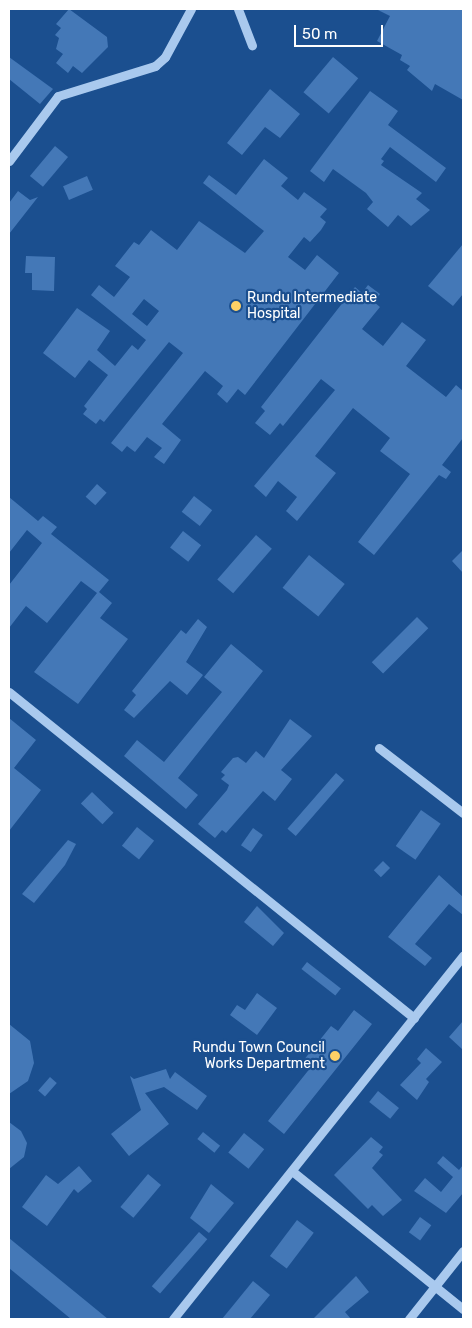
<!DOCTYPE html>
<html>
<head>
<meta charset="utf-8">
<style>
  body { margin:0 }
  #map { position:relative; width:472px; height:1328px; overflow:hidden; background:#1b4f8f; font-family:Rubik,sans-serif }
  div>[style] { position:absolute }
  .building>* { inset:0; background:#4478b7; transform-origin:0 0 }
  .minor>* { height:9px; margin:-4.5px; padding:0 4.5px; transform-origin:4.5px; border-radius:4.5px; background:#a9c9ee }
  .dots>* { width:14px; height:14px; translate:-50% -50%; box-sizing:border-box; border:2px solid #1b4f8f; border-radius:50% }
  span { translate:-50% -50%; white-space:nowrap; text-align:center; line-height:1.15; -webkit-text-stroke:4.5px #1b4f8f; paint-order:stroke }
  .poi-label { font-size:14px; color:#fff }
  .left { translate:0 -50%; text-align:left }
  .right { translate:-100% -50%; text-align:right }
  .frame { position:absolute; inset:0; border:10px solid #fff; pointer-events:none }
  .scale { position:absolute; left:294px; top:25px; width:89px; height:22px; box-sizing:border-box; border:2px solid #fff; border-top:0; padding-left:6px; font-size:15px; line-height:18px; white-space:nowrap; color:#fff; -webkit-text-stroke:4px #1b4f8f; paint-order:stroke }
</style>
</head>
<body>
<div id="map">
  <div class="building">
    <div style="clip-path:polygon(69px 9px,107px 37px,108px 47px,82px 73px,73px 66px,68px 73px,56px 63px,63px 54px,56px 49px,59px 38px,55px 35px,61px 28px,56px 24px)"></div>
    <div style="clip-path:polygon(376px 9px,463px 9px,463px 100px,435px 84px,432px 91px,407px 70px,410px 66px,400px 60px,402px 55px,377px 41px,390px 16px)"></div>
    <div style="clip-path:polygon(9px 57px,53px 89px,40px 104px,9px 79px)"></div>
    <div style="left:333px;top:57px;width:33px;height:46px;rotate:40deg"></div>
    <div style="clip-path:polygon(270px 89px,300px 114px,280px 138px,265px 127px,242px 155px,227px 143px)"></div>
    <div style="clip-path:polygon(370px 91px,398px 111px,388px 125px,446px 168px,436px 182px,390px 147px,381px 159px,384px 161px,381px 165px,422px 193px,416px 199px,430px 210px,411px 226px,398px 215px,388px 227px,367px 209px,373px 202px,366px 193px,333px 169px,324px 182px,310px 171px)"></div>
    <div style="left:55px;top:146px;width:17px;height:39px;rotate:40deg"></div>
    <div style="clip-path:polygon(evenodd,264px 159px,288px 178px,281px 186px,298px 200px,304px 192px,327px 209px,320px 217px,326px 222px,321px 230px,310px 242px,304px 237px,288px 257px,305px 270px,317px 255px,339px 273px,245px 395px,238px 389px,227px 403px,217px 394px,223px 386px,205px 371px,162px 424px,181px 440px,164px 464px,154px 457px,162px 448px,147px 437px,135px 452px,127px 446px,122px 452px,111px 443px,183px 353px,169px 342px,104px 422px,100px 419px,96px 424px,83px 414px,87px 409px,84px 406px,108px 375px,89px 360px,75px 378px,43px 353px,77px 308px,110px 331px,97px 350px,115px 366px,132px 345px,138px 350px,146px 340px,91px 295px,99px 285px,114px 297px,130px 277px,115px 266px,134px 242px,139px 245px,151px 230px,177px 250px,199px 221px,245px 253px,264px 231px,203px 183px,209px 175px,236px 195px,264px 159px,144px 299px,159px 311px,147px 326px,132px 314px,144px 299px)"></div>
    <div style="left:87px;top:176px;width:15px;height:26px;rotate:67deg"></div>
    <div style="clip-path:polygon(18px 191px,30px 200px,38px 197px,9px 234px,9px 203px)"></div>
    <div style="clip-path:polygon(463px 244px,463px 294px,453px 306px,428px 286px)"></div>
    <div style="clip-path:polygon(26px 256px,55px 257px,54px 291px,32px 290px,32px 273px,25px 273px)"></div>
    <div style="clip-path:polygon(368px 285px,380px 294px,374px 302px,380px 307px,362px 329px,383px 346px,402px 322px,426px 340px,406px 366px,446px 397px,456px 385px,463px 391px,463px 438px,442px 465px,451px 472px,446px 479px,439px 475px,374px 555px,358px 542px,410px 474px,380px 451px,390px 438px,353px 408px,315px 456px,336px 473px,297px 521px,286px 511px,297px 497px,278px 481px,266px 497px,254px 486px,335px 390px,321px 379px,283px 426px,280px 423px,270px 435px,255px 423px,265px 411px,261px 407px,355px 287px,362px 293px)"></div>
    <div style="left:97px;top:484px;width:13px;height:17px;rotate:42deg"></div>
    <div style="left:194px;top:496px;width:23px;height:20px;rotate:38deg"></div>
    <div style="clip-path:polygon(9px 497px,38px 521px,43px 516px,57px 527px,51px 534px,109px 580px,99px 592px,112px 603px,100px 618px,128px 639px,78px 704px,34px 672px,97px 593px,81px 581px,47px 623px,26px 606px,9px 628px,9px 585px,42px 543px,27px 530px,9px 553px)"></div>
    <div style="left:183px;top:531px;width:23px;height:21px;rotate:38deg"></div>
    <div style="left:256px;top:535px;width:21px;height:59px;rotate:41deg"></div>
    <div style="clip-path:polygon(463px 550px,463px 573px,452px 561px)"></div>
    <div style="left:309px;top:555px;width:46px;height:42px;rotate:39deg"></div>
    <div style="left:417px;top:617px;width:16px;height:64px;rotate:45deg"></div>
    <div style="clip-path:polygon(198px 619px,207px 627px,186px 662px,203px 675px,187px 695px,170px 681px,134px 718px,124px 710px,136px 695px,132px 691px,181px 630px,186px 634px)"></div>
    <div style="clip-path:polygon(231px 644px,263px 671px,178px 778px,198px 795px,186px 809px,124px 756px,137px 740px,164px 762px,222px 692px,204px 677px)"></div>
    <div style="clip-path:polygon(9px 718px,36px 740px,14px 768px,41px 790px,9px 831px)"></div>
    <div style="clip-path:polygon(290px 719px,312px 736px,281px 770px,292px 779px,275px 801px,263px 791px,226px 833px,222px 830px,215px 838px,198px 824px,227px 790px,229px 785px,221px 779px,225px 775px,221px 772px,233px 758px,238px 757px,246px 763px,256px 751px,264px 758px)"></div>
    <div style="left:336px;top:773px;width:11px;height:74px;rotate:41deg"></div>
    <div style="left:92px;top:792px;width:30px;height:16px;rotate:44deg"></div>
    <div style="left:421px;top:810px;width:24px;height:44px;rotate:35deg"></div>
    <div style="left:137px;top:827px;width:22px;height:24px;rotate:39deg"></div>
    <div style="left:253px;top:828px;width:12px;height:21px;rotate:35deg"></div>
    <div style="clip-path:polygon(68px 840px,76px 844px,65px 865px,34px 903px,22px 894px)"></div>
    <div style="left:383px;top:861px;width:10px;height:13px;rotate:45deg"></div>
    <div style="clip-path:polygon(439px 875px,463px 897px,463px 915px,449px 904px,415px 944px,432px 958px,425px 966px,388px 937px)"></div>
    <div style="clip-path:polygon(257px 906px,284px 933px,273px 946px,244px 922px)"></div>
    <div style="left:307px;top:962px;width:43px;height:9px;rotate:38deg"></div>
    <div style="clip-path:polygon(257px 993px,277px 1008px,257px 1035px,230px 1015px,237px 1005px,245px 1010px)"></div>
    <div style="clip-path:polygon(354px 1010px,372px 1024px,284px 1134px,268px 1121px,311px 1067px,303px 1061px,331px 1026px,338px 1031px)"></div>
    <div style="clip-path:polygon(463px 1021px,463px 1050px,449px 1037px)"></div>
    <div style="clip-path:polygon(9px 1024px,30px 1041px,34px 1063px,28px 1081px,9px 1094px)"></div>
    <div style="clip-path:polygon(426px 1048px,442px 1062px,426px 1079px,429px 1082px,417px 1100px,400px 1085px,421px 1063px,417px 1059px)"></div>
    <div style="clip-path:polygon(166px 1069px,170px 1079px,175px 1072px,207px 1096px,197px 1110px,164px 1087px,145px 1093px,169px 1124px,129px 1156px,111px 1134px,141px 1110px,130px 1076px,134px 1079px)"></div>
    <div style="left:50px;top:1077px;width:9px;height:18px;rotate:41deg"></div>
    <div style="left:378px;top:1091px;width:27px;height:14px;rotate:39deg"></div>
    <div style="clip-path:polygon(9px 1122px,21px 1131px,27px 1143px,24px 1157px,9px 1169px)"></div>
    <div style="left:203px;top:1132px;width:22px;height:9px;rotate:39deg"></div>
    <div style="left:244px;top:1133px;width:26px;height:25px;rotate:39deg"></div>
    <div style="clip-path:polygon(371px 1137px,383px 1147px,379px 1152px,383px 1155px,372px 1168px,402px 1200px,383px 1216px,372px 1205px,368px 1209px,334px 1175px)"></div>
    <div style="clip-path:polygon(443px 1156px,459px 1170px,463px 1165px,463px 1193px,446px 1213px,414px 1191px,425px 1178px,441px 1192px,453px 1177px,437px 1163px)"></div>
    <div style="clip-path:polygon(79px 1166px,92px 1181px,78px 1193px,74px 1189px,47px 1226px,22px 1207px,46px 1175px,58px 1184px)"></div>
    <div style="left:148px;top:1174px;width:17px;height:43px;rotate:40deg"></div>
    <div style="clip-path:polygon(211px 1184px,234px 1203px,209px 1233px,190px 1218px)"></div>
    <div style="left:420px;top:1217px;width:14px;height:19px;rotate:36deg"></div>
    <div style="left:297px;top:1220px;width:21px;height:45px;rotate:37deg"></div>
    <div style="left:199px;top:1232px;width:11px;height:72px;rotate:41deg"></div>
    <div style="clip-path:polygon(9px 1238px,108px 1319px,71px 1319px,9px 1268px)"></div>
    <div style="clip-path:polygon(356px 1276px,369px 1292px,345px 1312px,351px 1319px,313px 1319px)"></div>
    <div style="clip-path:polygon(253px 1281px,270px 1295px,250px 1319px,222px 1319px)"></div>
  </div>
  <div class="minor">
    <div style="left:238px;top:9px;width:39px;rotate:69deg"></div>
    <div style="left:9px;top:161px;width:81px;rotate:-53deg"></div>
    <div style="left:58px;top:96px;width:102px;rotate:-17.2deg"></div>
    <div style="left:155px;top:66px;width:13px;rotate:-42deg"></div>
    <div style="left:165px;top:57px;width:55px;rotate:-61.6deg"></div>
    <div style="left:9px;top:692px;width:520px;rotate:38.83deg"></div>
    <div style="left:379px;top:748px;width:106px;rotate:37.7deg"></div>
    <div style="left:292px;top:1171px;width:220px;rotate:38.9deg"></div>
    <div style="left:173px;top:1319px;width:465px;rotate:-51.4deg"></div>
    <div style="left:409px;top:1319px;width:87px;rotate:-51.5deg"></div>
  </div>
  <div class="dots">
    <div style="left:236px;top:306px;background:#ffd166"></div>
    <div style="left:335px;top:1056px;background:#ffd166"></div>
  </div>
  <div class="poi-label">
    <span class="left" style="left:247px;top:306px">Rundu Intermediate<br>Hospital</span>
    <span class="right" style="left:325px;top:1056px">Rundu Town Council<br>Works Department</span>
  </div>
  <div class="frame"></div>
  <div class="scale">50 m</div>
</div>
</body>
</html>
